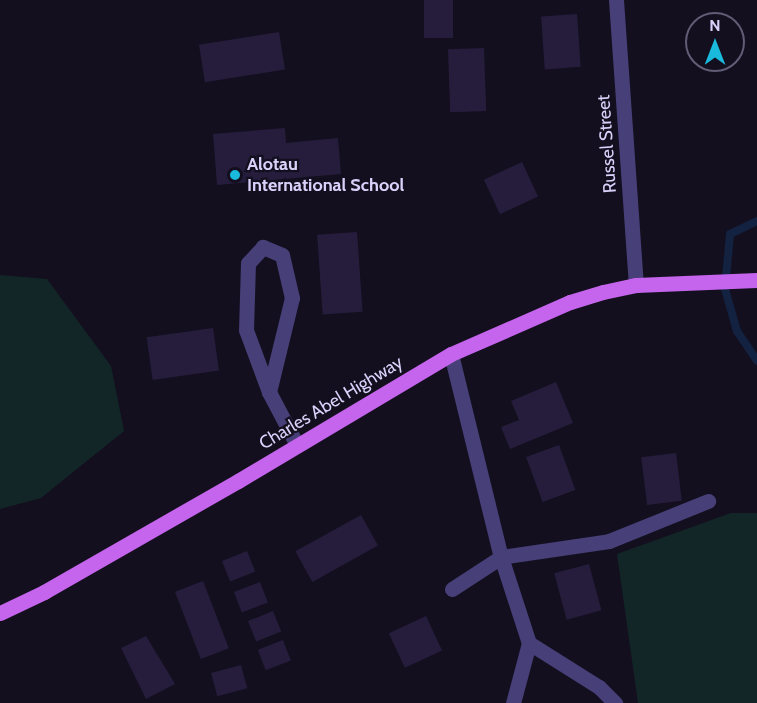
<!DOCTYPE html>
<html>
<head>
<meta charset="utf-8">
<style>
  body { margin:0 }
  #map { position:relative; width:757px; height:703px; overflow:hidden; background:#130f1e; font-family:Cabin,sans-serif }
  div>[style] { position:absolute }
  .green>* { inset:0; background:#132627 }
  .stream>* { height:8px; margin:-4px; padding:0 4px; transform-origin:4px; border-radius:4px; background:#142242 }
  .building>* { inset:0; background:#261d3d; transform-origin:0 0 }
  .minor>* { height:15px; margin:-7.5px; padding:0 7.5px; transform-origin:7.5px; border-radius:7.5px; background:#463f78 }
  .major>* { height:15px; margin:-7.5px; padding:0 7.5px; transform-origin:7.5px; border-radius:7.5px; background:#c565ed }
  .dots>* { width:16px; height:16px; translate:-50% -50%; box-sizing:border-box; border:3px solid #130f1e; border-radius:50% }
  span { translate:-50% -50%; white-space:nowrap; text-align:center; line-height:1.15; -webkit-text-stroke:4.5px #130f1e; paint-order:stroke }
  .street-label { font-size:18px; color:#d9d1fa }
  .poi-label { font-size:18px; color:#d9d1fa; font-weight:700 }
  .left { translate:0 -50%; text-align:left }
  .north { position:absolute; left:685px; top:12px; width:60px; height:60px; box-sizing:border-box; background:#130f1e; border:2px solid #625d76; border-radius:50%; rotate:0deg; font-size:16px; font-weight:700; line-height:24px; text-align:center; color:#d9d1fa }
  .north::after { content:''; display:block; margin:auto; width:21px; height:27px; background:#1abadd; clip-path:polygon(50% 0,100% 100%,50% 72%,0 100%) }
</style>
</head>
<body>
<div id="map">
  <div class="green">
    <div style="clip-path:polygon(0 275px,47px 279px,111px 366px,124px 431px,41px 498px,0 509px)"></div>
    <div style="clip-path:polygon(731px 513px,757px 513px,757px 703px,638px 703px,617px 554px)"></div>
  </div>
  <div class="stream">
    <div style="left:757px;top:221px;width:30px;rotate:154deg"></div>
    <div style="left:730px;top:234px;width:55px;rotate:95.2deg"></div>
    <div style="left:725px;top:289px;width:44px;rotate:74.1deg"></div>
    <div style="left:737px;top:331px;width:36px;rotate:56deg"></div>
  </div>
  <div class="building">
    <div style="left:424px;top:0;width:29px;height:38px"></div>
    <div style="left:577px;top:14px;width:53px;height:36px;rotate:86deg"></div>
    <div style="left:279px;top:32px;width:38px;height:81px;rotate:81deg"></div>
    <div style="left:484px;top:48px;width:63px;height:36px;rotate:88deg"></div>
    <div style="clip-path:polygon(285px 128px,286px 143px,338px 138px,341px 174px,217px 185px,213px 134px)"></div>
    <div style="left:522px;top:162px;width:38px;height:42px;rotate:65deg"></div>
    <div style="left:357px;top:232px;width:80px;height:40px;rotate:86deg"></div>
    <div style="left:213px;top:328px;width:43px;height:67px;rotate:82deg"></div>
    <div style="clip-path:polygon(556px 382px,573px 423px,510px 449px,501px 427px,519px 420px,511px 401px)"></div>
    <div style="left:559px;top:445px;width:48px;height:35px;rotate:70deg"></div>
    <div style="left:676px;top:453px;width:48px;height:35px;rotate:83deg"></div>
    <div style="left:361px;top:515px;width:35px;height:75px;rotate:61deg"></div>
    <div style="left:247px;top:551px;width:22px;height:27px;rotate:68deg"></div>
    <div style="left:589px;top:564px;width:48px;height:36px;rotate:75deg"></div>
    <div style="left:203px;top:581px;width:72px;height:30px;rotate:69deg"></div>
    <div style="left:260px;top:582px;width:22px;height:28px;rotate:69deg"></div>
    <div style="left:273px;top:611px;width:22px;height:27px;rotate:68deg"></div>
    <div style="left:426px;top:616px;width:38px;height:41px;rotate:65deg"></div>
    <div style="clip-path:polygon(146px 636px,175px 684px,146px 699px,121px 648px)"></div>
    <div style="left:283px;top:640px;width:22px;height:27px;rotate:69deg"></div>
    <div style="left:241px;top:665px;width:24px;height:31px;rotate:75deg"></div>
  </div>
  <div class="minor">
    <div style="left:616px;top:0;width:286px;rotate:86deg"></div>
    <div style="left:451px;top:354px;width:209px;rotate:76.2deg"></div>
    <div style="left:501px;top:557px;width:90px;rotate:72deg"></div>
    <div style="left:529px;top:643px;width:62px;rotate:104.9deg"></div>
    <div style="left:269px;top:392px;width:97px;rotate:-76.3deg"></div>
    <div style="left:292px;top:298px;width:44px;rotate:-103.1deg"></div>
    <div style="left:282px;top:255px;width:21px;rotate:-157deg"></div>
    <div style="left:263px;top:247px;width:22px;rotate:133deg"></div>
    <div style="left:248px;top:263px;width:67px;rotate:91.7deg"></div>
    <div style="left:246px;top:330px;width:66px;rotate:69.6deg"></div>
    <div style="left:269px;top:392px;width:60px;rotate:62.2deg"></div>
    <div style="left:452px;top:589px;width:59px;rotate:-33.1deg"></div>
    <div style="left:501px;top:557px;width:109px;rotate:-8.4deg"></div>
    <div style="left:609px;top:541px;width:107px;rotate:-22deg"></div>
    <div style="left:529px;top:643px;width:83px;rotate:32.2deg"></div>
    <div style="left:599px;top:687px;width:23px;rotate:45deg"></div>
  </div>
  <div class="major">
    <div style="left:0;top:613px;width:49px;rotate:-25.5deg"></div>
    <div style="left:44px;top:592px;width:224px;rotate:-29.8deg"></div>
    <div style="left:238px;top:481px;width:248px;rotate:-30.8deg"></div>
    <div style="left:451px;top:354px;width:130px;rotate:-23.6deg"></div>
    <div style="left:570px;top:302px;width:34px;rotate:-17deg"></div>
    <div style="left:603px;top:292px;width:34px;rotate:-12deg"></div>
    <div style="left:636px;top:285px;width:121px;rotate:-2.4deg"></div>
  </div>
  <div class="dots">
    <div style="left:235px;top:175px;background:#1abadd"></div>
  </div>
  <div class="street-label">
    <span style="left:607px;top:144px;rotate:-94deg">Russel Street</span>
    <span style="left:331px;top:403px;rotate:-31deg">Charles Abel Highway</span>
  </div>
  <div class="poi-label">
    <span class="left" style="left:247px;top:175px">Alotau<br>International School</span>
  </div>
  <div class="north">N</div>
</div>
</body>
</html>
